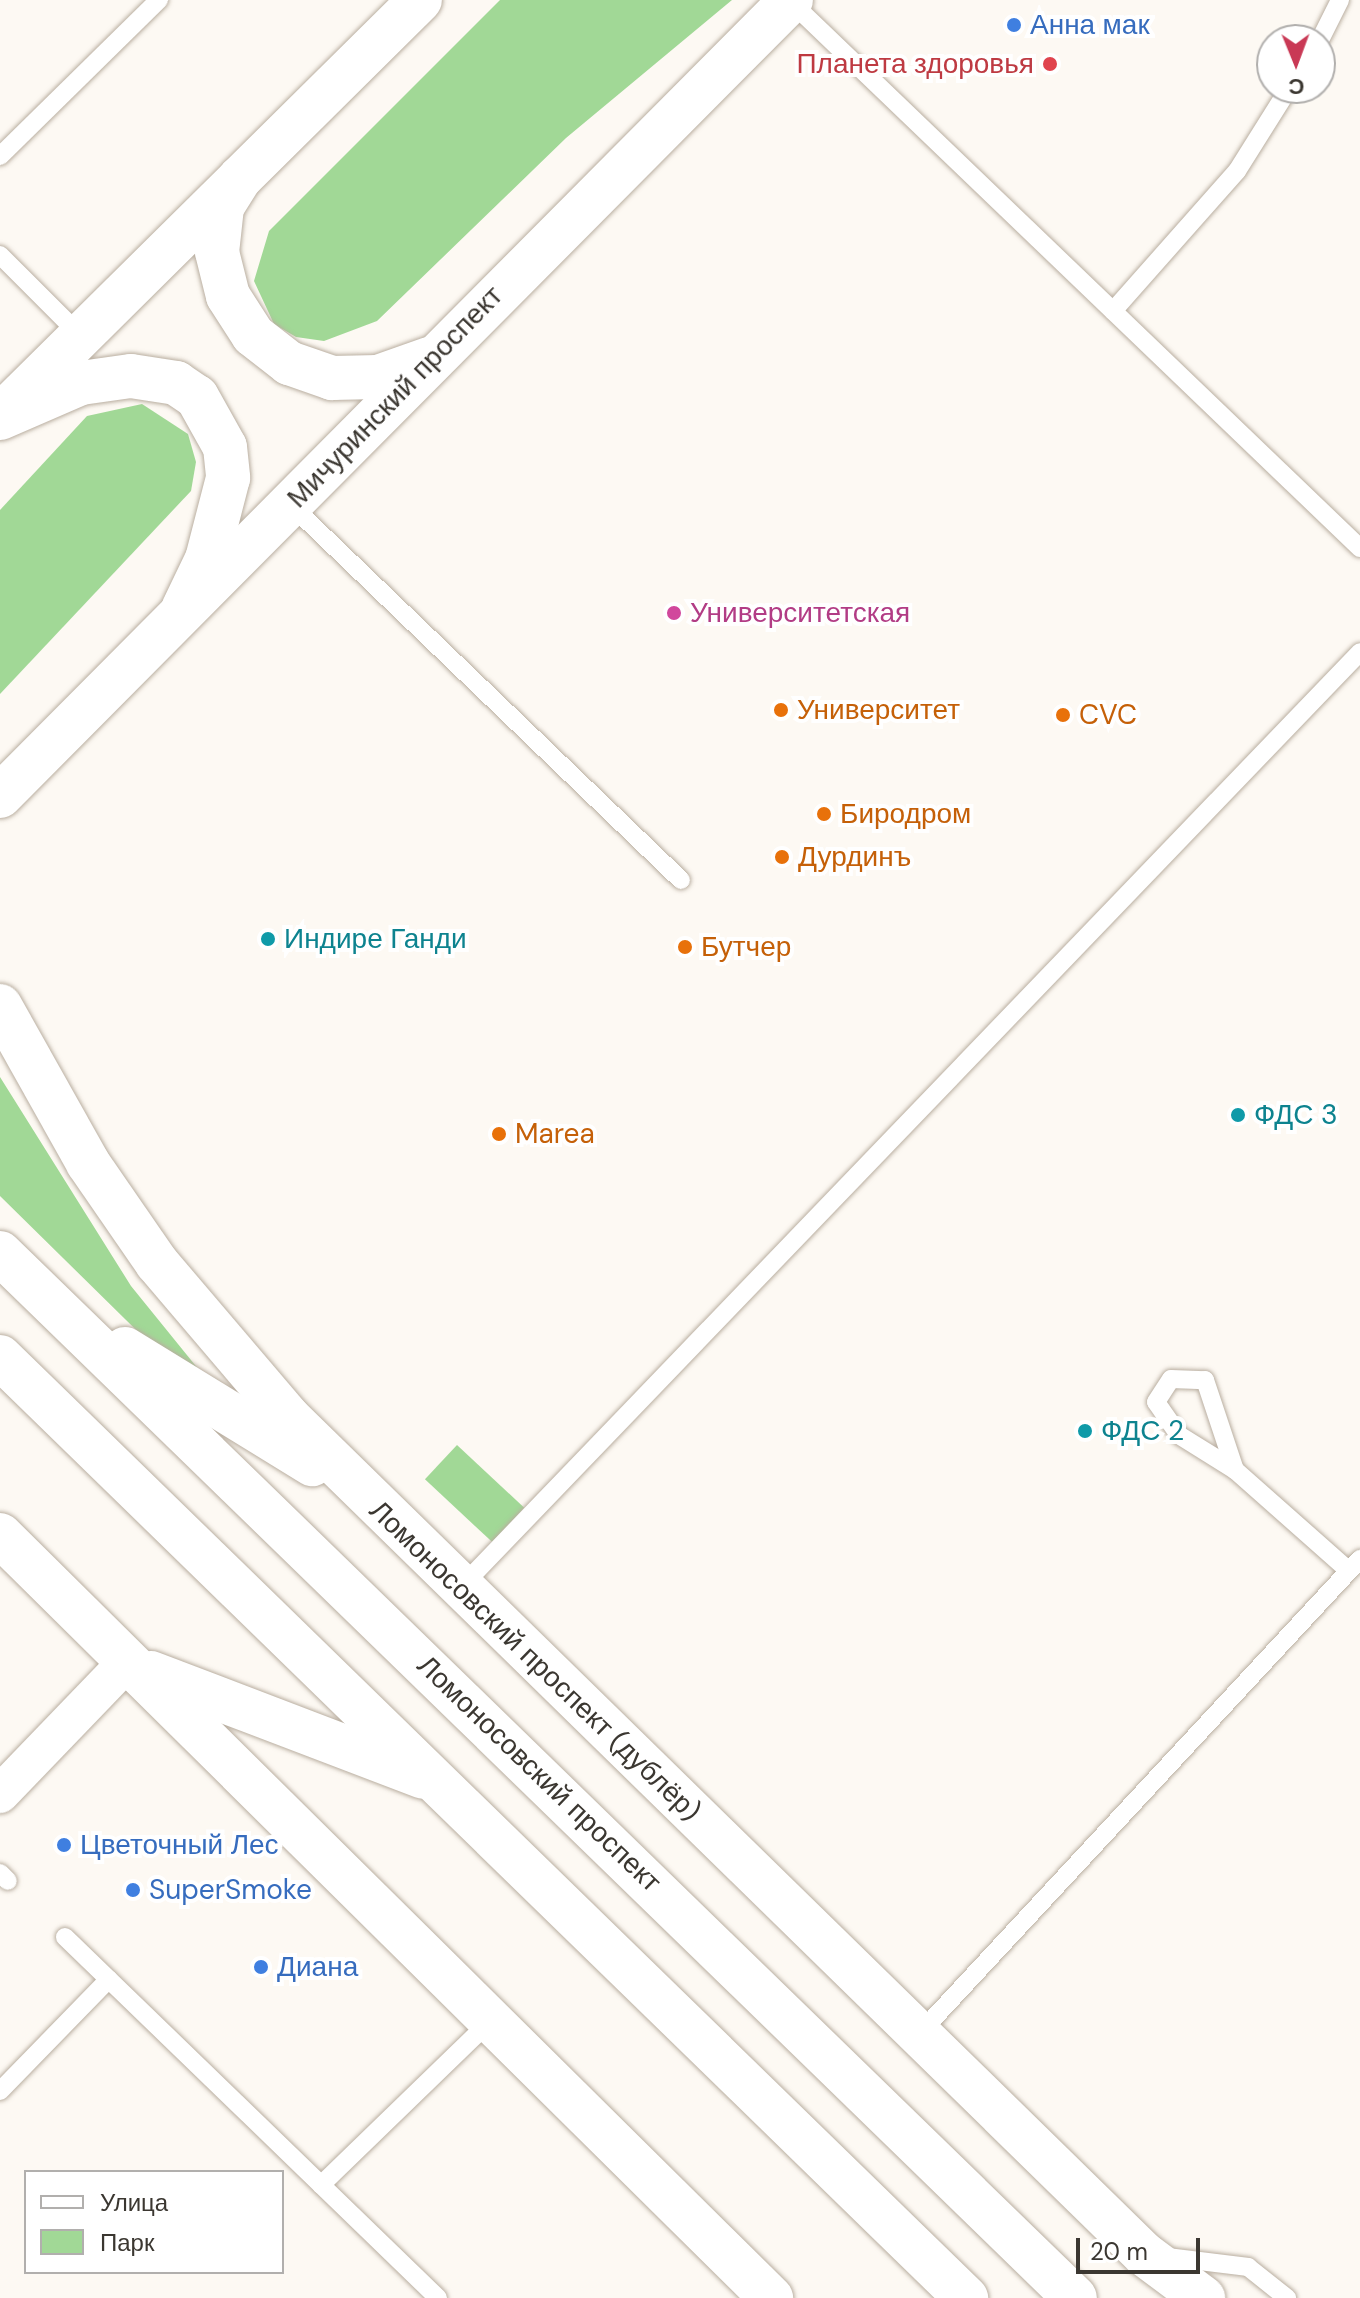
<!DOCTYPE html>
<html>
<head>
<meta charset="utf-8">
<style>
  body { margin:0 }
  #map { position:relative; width:1360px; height:2298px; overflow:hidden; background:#fdf9f3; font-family:"DM Sans",sans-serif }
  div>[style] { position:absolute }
  .green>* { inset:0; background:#a1d896; transform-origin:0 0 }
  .roads { filter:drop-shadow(0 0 2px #b9aea0) drop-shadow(0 0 2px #b9aea0) }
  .lane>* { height:18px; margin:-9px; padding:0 9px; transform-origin:9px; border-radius:9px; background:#fff }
  .street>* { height:38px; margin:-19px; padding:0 19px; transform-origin:19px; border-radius:19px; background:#fff }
  .secondary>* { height:44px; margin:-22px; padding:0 22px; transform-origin:22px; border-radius:22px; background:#fff }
  .primary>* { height:44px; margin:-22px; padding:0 22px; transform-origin:22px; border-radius:22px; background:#fff }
  .dots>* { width:22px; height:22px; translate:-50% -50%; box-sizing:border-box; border:4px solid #fff; border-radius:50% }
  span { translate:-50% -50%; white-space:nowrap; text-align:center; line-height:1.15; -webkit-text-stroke:8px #fff; paint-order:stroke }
  .shop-label { font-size:28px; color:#366cbe }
  .left { translate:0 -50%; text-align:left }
  .health-label { font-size:28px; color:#be3a42 }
  .right { translate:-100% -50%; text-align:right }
  .street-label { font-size:28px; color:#3b3731 }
  .hotel-label { font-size:28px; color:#b23c85 }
  .food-label { font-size:28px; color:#c56008 }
  .culture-label { font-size:28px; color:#0d838f }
  .legend { position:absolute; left:24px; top:2170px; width:260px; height:104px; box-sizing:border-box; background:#fff; border:2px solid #b1afad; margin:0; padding:10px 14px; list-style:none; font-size:24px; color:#3b3731 }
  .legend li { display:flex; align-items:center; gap:16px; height:40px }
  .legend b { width:40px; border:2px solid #b1afad }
  .north { position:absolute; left:1256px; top:24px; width:80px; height:80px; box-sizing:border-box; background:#fff; border:2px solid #b1afad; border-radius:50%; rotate:179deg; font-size:22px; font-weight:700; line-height:32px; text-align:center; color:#3b3731 }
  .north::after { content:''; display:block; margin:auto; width:28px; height:36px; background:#c93955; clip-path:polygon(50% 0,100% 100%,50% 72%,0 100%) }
  .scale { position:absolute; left:1076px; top:2238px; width:124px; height:36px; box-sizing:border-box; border:4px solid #3b3731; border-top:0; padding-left:10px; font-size:24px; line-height:28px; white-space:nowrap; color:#3b3731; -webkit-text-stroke:6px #fff; paint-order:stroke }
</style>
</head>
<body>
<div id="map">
  <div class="green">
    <div style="clip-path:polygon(500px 0,732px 0,566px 138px,377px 321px,324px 341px,296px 337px,274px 324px,254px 281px,269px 231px)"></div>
    <div style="clip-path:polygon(142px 404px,188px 434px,196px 462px,191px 491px,0 694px,0 510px,87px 416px)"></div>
    <div style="clip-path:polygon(0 1077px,131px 1286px,212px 1386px,188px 1381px,0 1196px)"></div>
    <div style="left:457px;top:1445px;width:92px;height:47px;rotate:43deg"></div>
  </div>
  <div class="roads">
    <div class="lane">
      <div style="left:790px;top:1px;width:790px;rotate:43.82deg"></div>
      <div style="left:1320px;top:40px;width:45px;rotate:-63.4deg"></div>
      <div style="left:0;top:156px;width:223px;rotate:-44.5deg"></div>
      <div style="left:0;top:255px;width:115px;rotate:45deg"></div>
      <div style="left:1113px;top:311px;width:187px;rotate:-48.5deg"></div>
      <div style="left:1237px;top:171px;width:98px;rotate:-57.9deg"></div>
      <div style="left:291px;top:505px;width:541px;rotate:43.88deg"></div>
      <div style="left:1235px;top:1470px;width:66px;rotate:-148deg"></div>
      <div style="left:1179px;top:1435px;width:40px;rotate:-124.9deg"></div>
      <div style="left:1156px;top:1402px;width:27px;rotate:-57deg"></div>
      <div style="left:1171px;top:1379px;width:34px;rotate:2deg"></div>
      <div style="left:1205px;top:1380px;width:95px;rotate:71.6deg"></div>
      <div style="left:1235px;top:1470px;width:152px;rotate:41.5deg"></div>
      <div style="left:461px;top:1587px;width:1297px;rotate:-46.12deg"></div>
      <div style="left:0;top:1873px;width:11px;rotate:45deg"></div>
      <div style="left:65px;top:1937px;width:519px;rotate:44.06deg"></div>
      <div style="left:918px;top:2035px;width:650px;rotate:-47.12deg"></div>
      <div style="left:0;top:2091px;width:156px;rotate:-45.8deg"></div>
      <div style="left:321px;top:2185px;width:235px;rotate:-44.1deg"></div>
      <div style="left:1167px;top:2257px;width:82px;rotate:7deg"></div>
      <div style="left:1248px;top:2267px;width:50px;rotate:38.5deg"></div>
    </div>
    <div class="street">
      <div style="left:0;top:1794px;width:183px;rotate:-46.1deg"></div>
    </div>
    <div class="secondary">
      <div style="left:240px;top:178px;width:34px;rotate:122deg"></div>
      <div style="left:222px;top:207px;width:45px;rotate:96.3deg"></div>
      <div style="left:217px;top:252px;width:45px;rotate:76deg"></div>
      <div style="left:228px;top:296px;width:46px;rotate:57.3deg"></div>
      <div style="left:253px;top:335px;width:46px;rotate:37.9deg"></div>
      <div style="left:289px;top:363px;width:46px;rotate:19.2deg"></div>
      <div style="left:332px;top:378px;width:46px;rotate:-1.2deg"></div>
      <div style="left:378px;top:377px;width:54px;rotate:-19.4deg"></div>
      <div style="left:0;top:418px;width:88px;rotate:-23.4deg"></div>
      <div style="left:81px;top:383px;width:50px;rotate:-8deg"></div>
      <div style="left:131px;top:376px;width:46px;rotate:8.8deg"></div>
      <div style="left:176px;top:383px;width:25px;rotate:34deg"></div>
      <div style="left:197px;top:397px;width:57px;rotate:60.8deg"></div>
      <div style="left:225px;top:447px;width:31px;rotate:84deg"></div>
      <div style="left:228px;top:478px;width:84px;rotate:104.5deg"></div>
      <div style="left:207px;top:559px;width:55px;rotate:115.6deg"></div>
      <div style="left:0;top:1006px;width:180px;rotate:60.7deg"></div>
      <div style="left:88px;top:1163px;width:121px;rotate:55.4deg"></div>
      <div style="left:157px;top:1263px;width:202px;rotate:49.6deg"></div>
      <div style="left:288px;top:1417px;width:1197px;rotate:44.36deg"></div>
      <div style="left:1144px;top:2254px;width:74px;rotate:36.7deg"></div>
      <div style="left:0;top:1253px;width:1499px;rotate:44.19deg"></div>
      <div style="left:125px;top:1349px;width:220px;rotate:31.6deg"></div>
      <div style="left:0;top:1357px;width:1349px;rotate:44.25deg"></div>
      <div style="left:0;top:1535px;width:1085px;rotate:44.7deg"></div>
      <div style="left:151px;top:1673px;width:291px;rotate:20.9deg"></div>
    </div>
    <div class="primary">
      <div style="left:0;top:416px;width:591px;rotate:-44.73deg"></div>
      <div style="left:0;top:796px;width:1122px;rotate:-45.18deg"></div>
    </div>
  </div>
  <div class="dots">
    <div style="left:1014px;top:25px;background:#3f7fe0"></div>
    <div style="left:1050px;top:64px;background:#e0444e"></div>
    <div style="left:674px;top:613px;background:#d1479c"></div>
    <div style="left:781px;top:710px;background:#e8710a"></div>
    <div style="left:1063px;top:715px;background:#e8710a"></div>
    <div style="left:824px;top:814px;background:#e8710a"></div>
    <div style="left:782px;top:857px;background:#e8710a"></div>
    <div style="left:268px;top:939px;background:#0f9aa8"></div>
    <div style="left:685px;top:947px;background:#e8710a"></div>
    <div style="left:1238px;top:1115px;background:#0f9aa8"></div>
    <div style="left:499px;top:1134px;background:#e8710a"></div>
    <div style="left:1085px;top:1431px;background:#0f9aa8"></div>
    <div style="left:64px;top:1845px;background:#3f7fe0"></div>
    <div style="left:133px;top:1890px;background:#3f7fe0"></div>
    <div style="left:261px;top:1967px;background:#3f7fe0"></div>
  </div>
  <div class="shop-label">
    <span class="left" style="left:1030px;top:25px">Анна мак</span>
    <span class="left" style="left:80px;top:1845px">Цветочный Лес</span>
    <span class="left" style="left:149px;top:1890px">SuperSmoke</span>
    <span class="left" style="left:277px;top:1967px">Диана</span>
  </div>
  <div class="health-label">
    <span class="right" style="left:1034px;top:64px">Планета здоровья</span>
  </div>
  <div class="street-label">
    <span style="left:395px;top:397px;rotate:-46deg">Мичуринский проспект</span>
    <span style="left:535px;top:1661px;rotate:44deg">Ломоносовский проспект (дублёр)</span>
    <span style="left:539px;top:1774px;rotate:44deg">Ломоносовский проспект</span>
  </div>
  <div class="hotel-label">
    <span class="left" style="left:690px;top:613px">Университетская</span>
  </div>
  <div class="food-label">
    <span class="left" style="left:797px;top:710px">Университет</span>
    <span class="left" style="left:1079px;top:715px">CVC</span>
    <span class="left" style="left:840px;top:814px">Биродром</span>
    <span class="left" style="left:798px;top:857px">Дурдинъ</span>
    <span class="left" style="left:701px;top:947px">Бутчер</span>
    <span class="left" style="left:515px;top:1134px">Marea</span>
  </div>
  <div class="culture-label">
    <span class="left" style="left:284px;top:939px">Индире Ганди</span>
    <span class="left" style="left:1254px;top:1115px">ФДС 3</span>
    <span class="left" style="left:1101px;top:1431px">ФДС 2</span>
  </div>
  <ul class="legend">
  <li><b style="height:10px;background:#fff"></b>Улица</li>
  <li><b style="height:22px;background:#a1d896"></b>Парк</li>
  </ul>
  <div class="north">С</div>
  <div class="scale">20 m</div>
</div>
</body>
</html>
